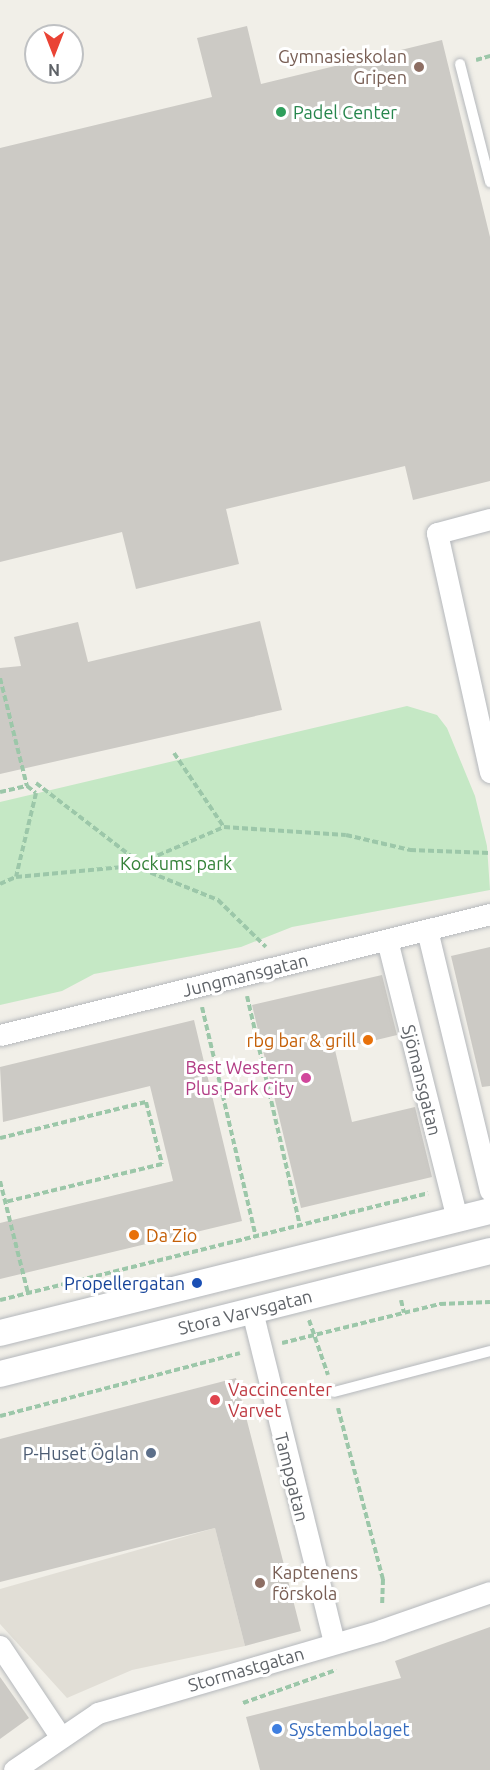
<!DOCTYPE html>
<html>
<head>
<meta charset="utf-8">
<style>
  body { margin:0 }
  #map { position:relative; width:490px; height:1770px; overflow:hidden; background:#f1efe8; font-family:Ubuntu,sans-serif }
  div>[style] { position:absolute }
  .education>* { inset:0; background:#e1ded6 }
  .green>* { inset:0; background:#c5e8c5 }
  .building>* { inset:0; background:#cccac5 }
  .path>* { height:4px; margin-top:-2px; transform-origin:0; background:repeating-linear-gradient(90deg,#9cc7a9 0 6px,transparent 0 9px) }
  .roads { filter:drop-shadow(0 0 2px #b5b8bc) drop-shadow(0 0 2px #b5b8bc) }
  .service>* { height:10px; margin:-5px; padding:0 5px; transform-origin:5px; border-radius:5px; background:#fff }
  .minor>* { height:21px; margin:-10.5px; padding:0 10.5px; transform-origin:10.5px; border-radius:10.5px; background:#fff }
  .tertiary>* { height:26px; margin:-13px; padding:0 13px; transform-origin:13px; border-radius:13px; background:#fff }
  .dots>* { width:16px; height:16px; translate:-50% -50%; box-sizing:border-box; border:3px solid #fff; border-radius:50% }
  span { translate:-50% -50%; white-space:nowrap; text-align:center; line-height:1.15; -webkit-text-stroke:6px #fff; paint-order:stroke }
  .education-label { font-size:18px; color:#785e54 }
  .right { translate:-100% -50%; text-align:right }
  .left { translate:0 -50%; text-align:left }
  .leisure-label { font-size:18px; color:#27864d }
  .park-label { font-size:18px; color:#348238 }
  .street-label { font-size:18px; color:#5f6368 }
  .food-label { font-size:18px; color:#c56008 }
  .hotel-label { font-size:18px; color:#b23c85 }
  .transit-label { font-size:18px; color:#164399 }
  .health-label { font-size:18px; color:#be3a42 }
  .service-label { font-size:18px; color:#4e5e75 }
  .shop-label { font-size:18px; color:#366cbe }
  .north { position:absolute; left:24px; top:24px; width:60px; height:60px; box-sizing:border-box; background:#fff; border:2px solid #bfc1c3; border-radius:50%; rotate:180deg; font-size:16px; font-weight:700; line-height:24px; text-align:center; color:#5f6368 }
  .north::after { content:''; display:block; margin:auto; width:21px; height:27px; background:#ea4335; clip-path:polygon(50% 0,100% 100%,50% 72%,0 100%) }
</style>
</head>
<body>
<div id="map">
  <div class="education">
    <div style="clip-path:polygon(215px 1528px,245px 1646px,132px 1670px,67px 1698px,0 1624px,0 1589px)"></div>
  </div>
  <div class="green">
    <div style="clip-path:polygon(407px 706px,437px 715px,447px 728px,475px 796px,487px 846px,490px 890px,292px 927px,241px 947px,94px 974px,62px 991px,0 1005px,0 802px)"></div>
  </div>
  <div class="building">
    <div style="clip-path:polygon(247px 26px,261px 84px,442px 40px,490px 237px,490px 481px,413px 500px,405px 466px,226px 509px,239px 564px,136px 589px,122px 532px,0 562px,0 148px,212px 97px,197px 38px)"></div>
    <div style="clip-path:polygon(260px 621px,282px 710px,0 774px,0 668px,21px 666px,14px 637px,78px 622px,88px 662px)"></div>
    <div style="clip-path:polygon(490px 947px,490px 1086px,482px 1087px,451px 956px)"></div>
    <div style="clip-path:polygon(382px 975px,397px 1035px,335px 1050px,352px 1122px,415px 1107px,432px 1177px,301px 1208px,252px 1005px)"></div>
    <div style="clip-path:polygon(194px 1020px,242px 1221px,0 1279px,0 1223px,173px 1181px,150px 1086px,3px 1122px,0 1067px)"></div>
    <div style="clip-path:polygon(236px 1378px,301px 1631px,245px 1646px,215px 1528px,0 1582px,0 1439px)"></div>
    <div style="clip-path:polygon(490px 1627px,490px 1770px,260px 1770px,246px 1717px,401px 1678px,395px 1661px)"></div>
    <div style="clip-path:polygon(0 1677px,29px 1718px,0 1739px)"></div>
  </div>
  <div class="path">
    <div style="left:476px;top:60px;width:15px;rotate:-16deg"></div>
    <div style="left:0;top:678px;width:111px;rotate:76deg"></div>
    <div style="left:27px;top:786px;width:11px;rotate:38deg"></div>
    <div style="left:36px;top:793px;width:86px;rotate:103.4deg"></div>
    <div style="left:174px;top:753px;width:89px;rotate:56deg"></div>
    <div style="left:36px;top:783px;width:131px;rotate:37.6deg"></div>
    <div style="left:0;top:792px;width:28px;rotate:-13deg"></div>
    <div style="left:134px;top:866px;width:91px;rotate:22deg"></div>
    <div style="left:218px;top:900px;width:67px;rotate:44.4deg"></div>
    <div style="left:0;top:884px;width:17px;rotate:-24deg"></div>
    <div style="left:16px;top:877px;width:118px;rotate:-5.4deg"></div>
    <div style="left:133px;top:866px;width:99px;rotate:-23.2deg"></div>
    <div style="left:224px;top:827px;width:122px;rotate:3.8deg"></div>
    <div style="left:346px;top:835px;width:66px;rotate:13.2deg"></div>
    <div style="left:410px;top:850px;width:80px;rotate:2.1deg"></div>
    <div style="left:247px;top:996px;width:236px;rotate:77deg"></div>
    <div style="left:202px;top:1007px;width:236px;rotate:76.8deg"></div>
    <div style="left:0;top:1138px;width:150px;rotate:-13.9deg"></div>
    <div style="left:146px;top:1102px;width:64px;rotate:75.5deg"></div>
    <div style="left:162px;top:1164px;width:162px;rotate:166.4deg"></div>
    <div style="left:0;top:1181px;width:115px;rotate:76deg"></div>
    <div style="left:0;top:1300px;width:441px;rotate:-14deg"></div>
    <div style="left:401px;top:1300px;width:13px;rotate:77deg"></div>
    <div style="left:309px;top:1320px;width:58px;rotate:70.9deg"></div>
    <div style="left:282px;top:1343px;width:163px;rotate:-13.9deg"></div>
    <div style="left:440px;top:1304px;width:50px;rotate:-2.3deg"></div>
    <div style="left:338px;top:1408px;width:177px;rotate:75.3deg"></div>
    <div style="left:383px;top:1579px;width:26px;rotate:92deg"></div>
    <div style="left:0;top:1416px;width:248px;rotate:-14.7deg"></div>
    <div style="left:243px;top:1703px;width:99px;rotate:-19.5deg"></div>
  </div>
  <div class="roads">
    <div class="service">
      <div style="left:460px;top:64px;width:122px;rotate:75.7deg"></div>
      <div style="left:334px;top:1392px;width:161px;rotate:-14.7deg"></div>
    </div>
    <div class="minor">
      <div style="left:490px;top:519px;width:55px;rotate:165.2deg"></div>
      <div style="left:437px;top:533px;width:245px;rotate:77.5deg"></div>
      <div style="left:427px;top:930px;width:268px;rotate:76.4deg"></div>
      <div style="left:387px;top:940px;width:288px;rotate:75.9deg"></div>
      <div style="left:0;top:1035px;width:505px;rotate:-13.87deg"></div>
      <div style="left:252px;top:1311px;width:342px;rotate:76.1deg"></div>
      <div style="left:0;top:1646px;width:108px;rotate:56.3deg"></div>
      <div style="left:14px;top:1770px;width:102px;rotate:-34.2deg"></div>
      <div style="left:98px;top:1713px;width:295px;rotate:-16.3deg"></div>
      <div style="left:381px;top:1630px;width:115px;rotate:-19.2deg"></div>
    </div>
    <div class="tertiary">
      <div style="left:0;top:1333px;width:505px;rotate:-13.98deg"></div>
      <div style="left:0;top:1374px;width:505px;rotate:-14.09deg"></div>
    </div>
  </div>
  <div class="dots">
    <div style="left:419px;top:67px;background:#8d6e63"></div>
    <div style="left:281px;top:112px;background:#2e9e5b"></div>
    <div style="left:368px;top:1040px;background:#e8710a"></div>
    <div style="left:306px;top:1078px;background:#d1479c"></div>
    <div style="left:134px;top:1235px;background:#e8710a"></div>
    <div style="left:197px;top:1283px;background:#1a4fb4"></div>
    <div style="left:215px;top:1400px;background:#e0444e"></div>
    <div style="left:151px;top:1453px;background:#5c6f8a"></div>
    <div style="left:260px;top:1583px;background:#8d6e63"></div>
    <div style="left:277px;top:1729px;background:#3f7fe0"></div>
  </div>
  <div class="education-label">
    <span class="right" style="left:407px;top:67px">Gymnasieskolan<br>Gripen</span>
    <span class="left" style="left:272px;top:1583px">Kaptenens<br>förskola</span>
  </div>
  <div class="leisure-label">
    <span class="left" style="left:293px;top:112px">Padel Center</span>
  </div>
  <div class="park-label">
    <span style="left:176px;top:863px">Kockums park</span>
  </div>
  <div class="street-label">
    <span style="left:245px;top:975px;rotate:-14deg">Jungmansgatan</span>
    <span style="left:422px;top:1080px;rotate:76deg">Sjömansgatan</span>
    <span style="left:245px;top:1312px;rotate:-14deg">Stora Varvsgatan</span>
    <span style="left:292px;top:1477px;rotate:76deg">Tampgatan</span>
    <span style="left:246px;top:1669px;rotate:-16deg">Stormastgatan</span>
  </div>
  <div class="food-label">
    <span class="right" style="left:356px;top:1040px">rbg bar &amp; grill</span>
    <span class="left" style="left:146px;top:1235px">Da Zio</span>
  </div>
  <div class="hotel-label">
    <span class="right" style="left:294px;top:1078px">Best Western<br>Plus Park City</span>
  </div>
  <div class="transit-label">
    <span class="right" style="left:185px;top:1283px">Propellergatan</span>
  </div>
  <div class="health-label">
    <span class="left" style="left:228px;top:1400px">Vaccincenter<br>Varvet</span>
  </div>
  <div class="service-label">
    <span class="right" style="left:139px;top:1453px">P-Huset Öglan</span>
  </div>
  <div class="shop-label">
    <span class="left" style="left:289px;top:1729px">Systembolaget</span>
  </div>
  <div class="north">N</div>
</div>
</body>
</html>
